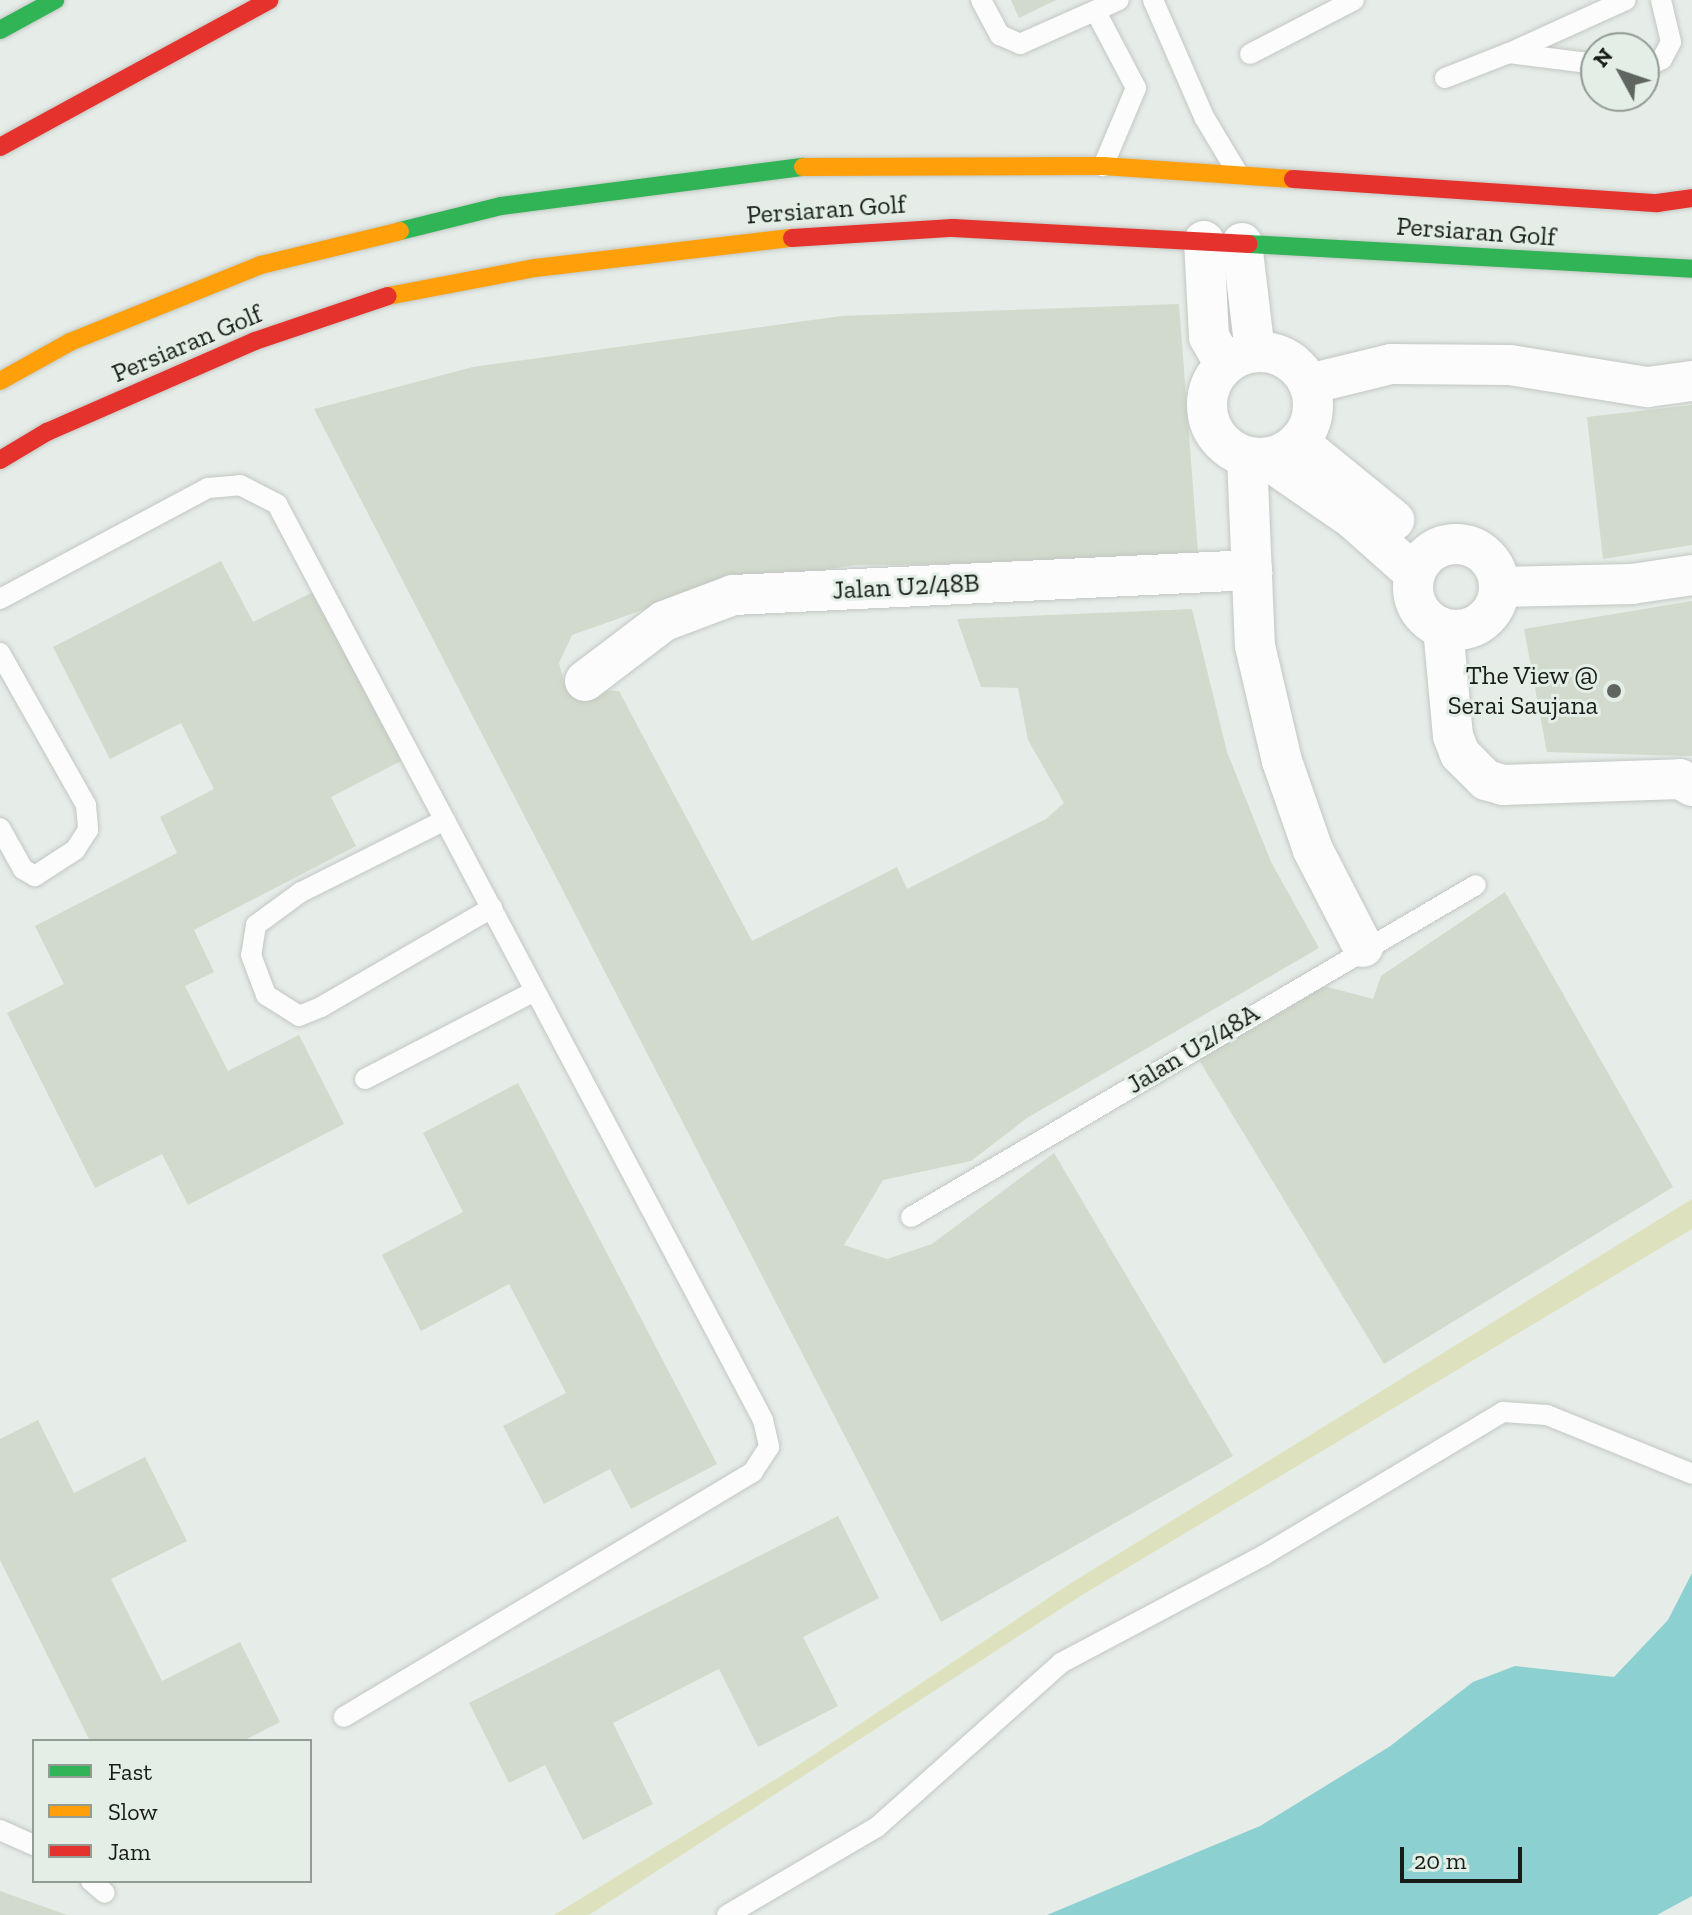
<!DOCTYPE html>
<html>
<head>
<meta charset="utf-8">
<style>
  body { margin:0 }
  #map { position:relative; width:1692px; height:1915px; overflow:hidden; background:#e6ece7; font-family:"Zilla Slab",serif }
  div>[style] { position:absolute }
  .green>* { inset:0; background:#dee1bd }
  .water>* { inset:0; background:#8cd0d1 }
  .building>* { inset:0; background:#d1dacc }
  .roads { filter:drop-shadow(0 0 2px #c2c7c3) drop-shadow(0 0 2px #c2c7c3) }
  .lane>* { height:20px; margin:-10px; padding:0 10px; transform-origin:10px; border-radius:10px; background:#fbfcfb }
  .street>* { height:40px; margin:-20px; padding:0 20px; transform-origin:20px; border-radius:20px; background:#fbfcfb }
  .street>.ring { margin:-20px; padding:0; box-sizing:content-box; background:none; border:40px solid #fbfcfb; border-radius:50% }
  .fast>* { height:18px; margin:-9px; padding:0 9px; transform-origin:9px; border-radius:9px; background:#30b455 }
  .slow>* { height:18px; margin:-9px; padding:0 9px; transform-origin:9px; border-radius:9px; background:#ff9f0a }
  .jam>* { height:18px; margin:-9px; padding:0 9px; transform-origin:9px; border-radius:9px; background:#e5322d }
  .dots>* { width:22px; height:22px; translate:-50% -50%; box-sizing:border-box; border:4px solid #e3efe6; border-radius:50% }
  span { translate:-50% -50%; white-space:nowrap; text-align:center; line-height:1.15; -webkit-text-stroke:6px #e3efe6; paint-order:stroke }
  .street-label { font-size:26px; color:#181c19 }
  .poi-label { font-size:26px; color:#181c19 }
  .right { translate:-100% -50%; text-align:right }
  .legend { position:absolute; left:32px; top:1739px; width:280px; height:144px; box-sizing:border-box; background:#e3efe6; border:2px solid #929b94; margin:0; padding:10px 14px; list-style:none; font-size:24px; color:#181c19 }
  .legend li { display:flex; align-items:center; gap:16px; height:40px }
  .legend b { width:40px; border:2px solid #929b94 }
  .north { position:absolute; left:1580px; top:32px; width:80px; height:80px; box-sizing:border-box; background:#e3efe6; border:2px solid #929b94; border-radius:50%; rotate:310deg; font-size:22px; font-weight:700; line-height:32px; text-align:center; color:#181c19 }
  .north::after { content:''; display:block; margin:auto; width:28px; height:36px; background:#606561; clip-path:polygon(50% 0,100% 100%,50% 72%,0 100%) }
  .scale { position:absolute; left:1400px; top:1847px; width:122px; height:36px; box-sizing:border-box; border:4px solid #181c19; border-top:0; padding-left:10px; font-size:24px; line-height:28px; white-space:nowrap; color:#181c19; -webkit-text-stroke:6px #e3efe6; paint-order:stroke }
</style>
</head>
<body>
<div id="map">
  <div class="green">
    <div style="clip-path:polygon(1692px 1199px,1692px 1229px,1082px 1595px,589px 1915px,554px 1915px,794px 1768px,1068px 1585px)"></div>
  </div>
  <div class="water">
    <div style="clip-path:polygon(1692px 1573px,1692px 1896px,1657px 1915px,1047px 1915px,1260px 1826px,1389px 1747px,1473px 1682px,1515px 1666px,1614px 1677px,1668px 1620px)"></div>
  </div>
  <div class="building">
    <div style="clip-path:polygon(1011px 0,1056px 0,1019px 18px)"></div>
    <div style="clip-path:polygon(1179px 304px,1198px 553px,1026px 564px,855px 565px,696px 591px,572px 635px,559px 663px,566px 689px,619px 691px,752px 941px,897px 867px,907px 889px,1046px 819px,1064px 803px,1028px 740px,1018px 688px,981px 687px,957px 619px,1192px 609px,1227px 752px,1271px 862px,1319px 948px,1027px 1118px,971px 1161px,883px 1180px,844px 1245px,887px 1259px,932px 1244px,1054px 1153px,1233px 1456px,941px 1622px,314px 409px,473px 367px,841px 316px)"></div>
    <div style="clip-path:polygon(1692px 405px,1692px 545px,1603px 559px,1587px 417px)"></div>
    <div style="clip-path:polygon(221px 561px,253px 622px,317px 590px,403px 760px,331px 797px,356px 846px,194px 930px,214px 972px,185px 986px,228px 1071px,299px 1035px,344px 1124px,188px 1205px,162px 1154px,95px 1188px,7px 1013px,64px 984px,35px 926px,177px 853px,160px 817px,214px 789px,181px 723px,110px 759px,53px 647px)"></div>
    <div style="clip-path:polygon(1692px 601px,1692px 756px,1547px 752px,1524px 629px)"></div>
    <div style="clip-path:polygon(1505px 892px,1673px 1187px,1384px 1364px,1199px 1060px,1324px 986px,1373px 999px,1381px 976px)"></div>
    <div style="clip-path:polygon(518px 1083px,717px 1464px,631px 1509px,610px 1469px,544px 1504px,503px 1426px,566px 1393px,509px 1284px,421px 1331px,382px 1255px,463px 1212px,423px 1133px)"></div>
    <div style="clip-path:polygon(38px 1420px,74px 1493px,145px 1457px,187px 1541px,111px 1579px,162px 1681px,240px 1642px,280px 1722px,243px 1741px,90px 1741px,0 1560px,0 1439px)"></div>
    <div style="clip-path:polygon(838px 1516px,879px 1598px,803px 1637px,838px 1706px,758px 1747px,719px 1669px,613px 1723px,653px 1804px,583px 1840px,545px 1765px,509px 1783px,469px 1703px)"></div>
    <div style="clip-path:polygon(0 1891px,67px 1915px,0 1915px)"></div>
  </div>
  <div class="roads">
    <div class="lane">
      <div style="left:981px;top:0;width:40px;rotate:62deg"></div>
      <div style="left:1000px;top:35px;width:22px;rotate:24deg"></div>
      <div style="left:1020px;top:44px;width:108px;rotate:-24deg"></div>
      <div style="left:1153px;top:0;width:128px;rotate:66.4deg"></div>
      <div style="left:1204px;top:117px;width:64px;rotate:59deg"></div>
      <div style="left:1096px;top:12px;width:86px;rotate:62.2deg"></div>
      <div style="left:1136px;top:88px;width:85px;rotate:112.9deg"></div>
      <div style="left:1250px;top:54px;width:117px;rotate:-27.4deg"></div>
      <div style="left:1596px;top:64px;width:88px;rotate:-172.8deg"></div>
      <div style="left:1509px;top:53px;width:128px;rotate:-24.4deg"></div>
      <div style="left:1644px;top:69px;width:21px;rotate:-29deg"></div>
      <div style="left:1662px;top:59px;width:19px;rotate:-62deg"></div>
      <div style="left:1671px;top:42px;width:43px;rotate:-103.4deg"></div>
      <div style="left:1445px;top:78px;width:69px;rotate:-21.3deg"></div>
      <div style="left:0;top:599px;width:236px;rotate:-28.1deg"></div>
      <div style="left:208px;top:488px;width:32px;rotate:-5deg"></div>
      <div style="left:240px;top:485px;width:42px;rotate:27.2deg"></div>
      <div style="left:277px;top:504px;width:1037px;rotate:62.05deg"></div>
      <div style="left:763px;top:1420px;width:28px;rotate:77deg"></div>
      <div style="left:769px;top:1447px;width:30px;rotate:123deg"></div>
      <div style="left:753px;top:1472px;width:477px;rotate:149.1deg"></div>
      <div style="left:0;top:653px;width:175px;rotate:60.5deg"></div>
      <div style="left:86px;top:805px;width:25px;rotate:85deg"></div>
      <div style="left:88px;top:830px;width:24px;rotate:123deg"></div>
      <div style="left:75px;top:850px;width:48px;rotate:147deg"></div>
      <div style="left:35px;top:876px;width:14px;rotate:-150deg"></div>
      <div style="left:23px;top:869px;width:47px;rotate:-119.3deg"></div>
      <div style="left:445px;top:820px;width:161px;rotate:153.4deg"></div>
      <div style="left:301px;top:892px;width:56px;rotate:143.7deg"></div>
      <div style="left:256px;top:925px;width:30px;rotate:99deg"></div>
      <div style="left:251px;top:955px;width:43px;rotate:69.4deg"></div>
      <div style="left:266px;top:995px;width:39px;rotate:32deg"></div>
      <div style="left:299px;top:1016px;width:24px;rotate:-22deg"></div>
      <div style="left:321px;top:1007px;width:198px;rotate:-30.1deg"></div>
      <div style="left:365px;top:1079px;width:191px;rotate:-27.4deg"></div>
      <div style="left:911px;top:1217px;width:655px;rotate:-30.44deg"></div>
      <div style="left:0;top:1830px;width:37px;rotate:24deg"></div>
      <div style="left:91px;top:1881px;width:18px;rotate:41deg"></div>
      <div style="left:727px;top:1915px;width:174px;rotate:-30.4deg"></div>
      <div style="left:877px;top:1827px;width:246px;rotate:-41.7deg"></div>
      <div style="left:1061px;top:1663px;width:230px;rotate:-28deg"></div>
      <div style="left:1264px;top:1555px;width:279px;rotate:-30.9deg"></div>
      <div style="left:1503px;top:1412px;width:44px;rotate:3.9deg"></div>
      <div style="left:1547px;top:1415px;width:157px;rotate:22.1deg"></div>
    </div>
    <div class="street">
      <div style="left:1204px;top:241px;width:96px;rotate:87deg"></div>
      <div style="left:1209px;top:337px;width:32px;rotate:60deg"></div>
      <div style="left:1242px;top:243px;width:110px;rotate:83.2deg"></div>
      <div class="ring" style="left:1207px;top:352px;width:66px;height:66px"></div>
      <div style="left:1309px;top:384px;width:84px;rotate:-13.7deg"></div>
      <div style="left:1391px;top:364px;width:119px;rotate:0.5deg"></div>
      <div style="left:1510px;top:365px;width:140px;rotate:9.1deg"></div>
      <div style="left:1648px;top:387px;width:44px;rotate:-7.8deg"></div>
      <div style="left:1298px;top:442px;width:124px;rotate:39.1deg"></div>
      <div style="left:1247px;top:457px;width:189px;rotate:87.6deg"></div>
      <div style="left:1255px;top:646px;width:118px;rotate:76.8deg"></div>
      <div style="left:1282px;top:761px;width:94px;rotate:70.8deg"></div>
      <div style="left:1313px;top:850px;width:109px;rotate:62.7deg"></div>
      <div style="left:1265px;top:458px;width:107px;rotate:34.7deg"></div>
      <div style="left:1353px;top:519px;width:83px;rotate:41.6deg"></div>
      <div class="ring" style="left:1413px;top:544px;width:46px;height:46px"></div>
      <div style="left:1500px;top:587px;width:132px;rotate:-1.3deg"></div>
      <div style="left:1632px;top:584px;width:61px;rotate:-8.5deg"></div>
      <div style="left:1443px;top:628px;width:108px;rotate:84.7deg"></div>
      <div style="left:1453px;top:736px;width:19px;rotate:69deg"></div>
      <div style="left:1460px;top:754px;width:37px;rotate:45deg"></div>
      <div style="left:1486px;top:780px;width:18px;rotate:16deg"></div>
      <div style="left:1503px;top:785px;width:177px;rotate:-1.9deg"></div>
      <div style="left:1680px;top:779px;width:14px;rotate:30deg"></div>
      <div style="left:585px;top:681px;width:99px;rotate:-37.2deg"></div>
      <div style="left:664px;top:621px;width:74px;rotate:-20.6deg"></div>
      <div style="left:733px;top:595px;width:520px;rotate:-2.76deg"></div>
    </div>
    <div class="fast">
      <div style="left:0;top:30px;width:63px;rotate:-28.6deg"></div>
      <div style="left:400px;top:231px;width:104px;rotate:-13.9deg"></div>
      <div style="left:501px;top:206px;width:305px;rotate:-7.4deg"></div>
      <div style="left:1249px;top:244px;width:444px;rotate:3.2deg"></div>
    </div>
    <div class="slow">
      <div style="left:803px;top:167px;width:300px;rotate:-0.2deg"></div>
      <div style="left:1103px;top:166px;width:190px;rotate:3.9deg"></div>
      <div style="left:388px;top:296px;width:150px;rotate:-10.8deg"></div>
      <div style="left:535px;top:268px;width:259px;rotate:-6.7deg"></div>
      <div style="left:0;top:381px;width:80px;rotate:-29.1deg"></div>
      <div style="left:70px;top:342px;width:206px;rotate:-22deg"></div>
      <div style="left:261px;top:265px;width:143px;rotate:-13.7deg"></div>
    </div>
    <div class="jam">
      <div style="left:0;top:147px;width:307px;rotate:-28.6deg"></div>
      <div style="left:1293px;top:179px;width:365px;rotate:3.8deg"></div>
      <div style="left:1657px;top:203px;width:35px;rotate:-8deg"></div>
      <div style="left:792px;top:238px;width:161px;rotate:-3.6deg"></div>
      <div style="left:953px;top:228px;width:296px;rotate:3.1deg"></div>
      <div style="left:0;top:460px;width:55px;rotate:-30.8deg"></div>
      <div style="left:47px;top:432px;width:227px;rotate:-23.6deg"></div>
      <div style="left:255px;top:341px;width:140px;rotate:-18.7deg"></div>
    </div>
  </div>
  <div class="dots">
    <div style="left:1614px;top:691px;background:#606561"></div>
  </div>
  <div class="street-label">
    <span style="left:826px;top:210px;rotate:-4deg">Persiaran Golf</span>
    <span style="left:1476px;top:232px;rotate:4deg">Persiaran Golf</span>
    <span style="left:187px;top:344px;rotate:-23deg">Persiaran Golf</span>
    <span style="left:906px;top:587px;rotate:-3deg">Jalan U2/48B</span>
    <span style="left:1193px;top:1049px;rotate:-31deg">Jalan U2/48A</span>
  </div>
  <div class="poi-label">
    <span class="right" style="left:1598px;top:691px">The View @<br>Serai Saujana</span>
  </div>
  <ul class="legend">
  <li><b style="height:10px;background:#30b455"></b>Fast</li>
  <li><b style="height:10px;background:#ff9f0a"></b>Slow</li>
  <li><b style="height:10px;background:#e5322d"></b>Jam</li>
  </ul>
  <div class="north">N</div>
  <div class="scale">20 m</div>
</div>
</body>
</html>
